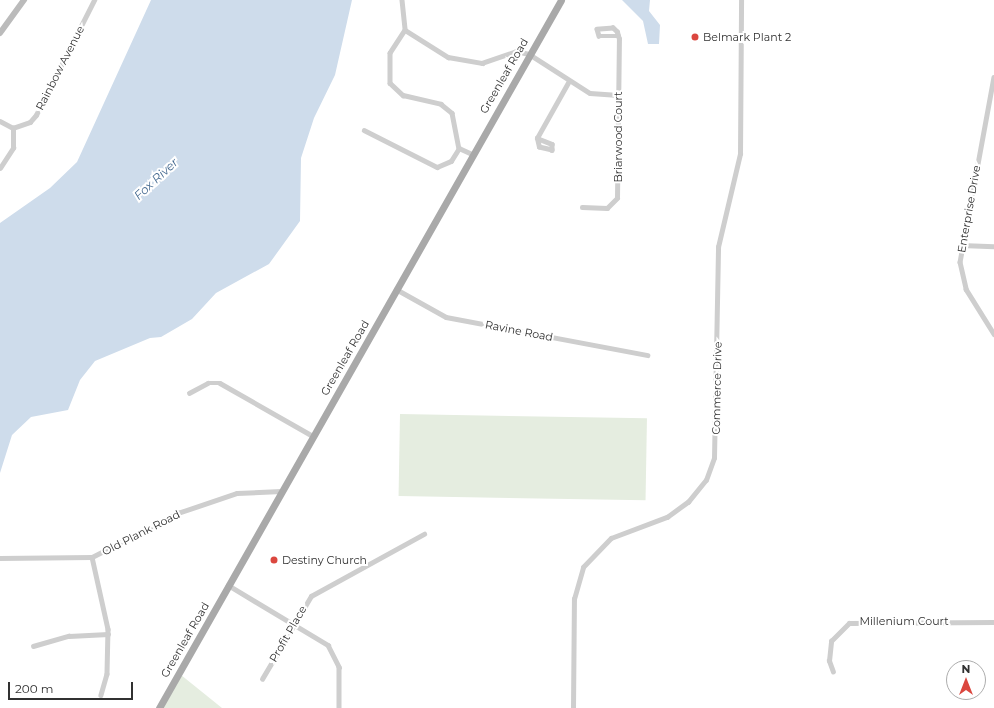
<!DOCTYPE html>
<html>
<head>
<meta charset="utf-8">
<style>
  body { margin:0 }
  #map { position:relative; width:994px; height:708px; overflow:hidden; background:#fff; font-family:Montserrat,sans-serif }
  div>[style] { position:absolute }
  .green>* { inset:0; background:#e5ede0; transform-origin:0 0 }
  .water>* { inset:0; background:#cedceb }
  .street>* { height:4.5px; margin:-2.25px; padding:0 2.25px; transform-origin:2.25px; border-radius:2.25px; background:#cecece }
  .secondary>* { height:6px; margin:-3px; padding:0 3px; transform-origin:3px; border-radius:3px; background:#bbb }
  .primary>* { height:7px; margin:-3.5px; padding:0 3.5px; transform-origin:3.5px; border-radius:3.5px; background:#a9a9a9 }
  .dots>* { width:11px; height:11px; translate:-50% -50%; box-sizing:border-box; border:2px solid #fff; border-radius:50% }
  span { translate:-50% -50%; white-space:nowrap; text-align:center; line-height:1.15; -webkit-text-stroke:4px #fff; paint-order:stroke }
  .poi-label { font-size:11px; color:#313131 }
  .left { translate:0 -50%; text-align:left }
  .street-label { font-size:11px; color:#313131 }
  .water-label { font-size:12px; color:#43688f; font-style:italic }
  .north { position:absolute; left:946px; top:660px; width:40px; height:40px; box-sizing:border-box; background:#fff; border:1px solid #adadad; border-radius:50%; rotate:0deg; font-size:11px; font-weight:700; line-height:16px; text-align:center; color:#313131 }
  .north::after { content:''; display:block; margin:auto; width:14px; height:18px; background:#db473f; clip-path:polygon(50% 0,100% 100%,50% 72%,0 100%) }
  .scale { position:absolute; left:8px; top:682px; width:125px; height:18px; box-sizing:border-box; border:2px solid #313131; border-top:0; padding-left:5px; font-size:12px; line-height:14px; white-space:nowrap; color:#313131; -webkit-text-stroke:3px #fff; paint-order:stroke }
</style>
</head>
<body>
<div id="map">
  <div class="green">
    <div style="left:400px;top:414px;width:247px;height:82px;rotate:1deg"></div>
    <div style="clip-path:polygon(181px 675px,222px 708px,161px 708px)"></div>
  </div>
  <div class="water">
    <div style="clip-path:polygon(151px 0,352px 0,335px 75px,314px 118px,301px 158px,300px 221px,269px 264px,216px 293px,192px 319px,161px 337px,150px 338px,95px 361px,80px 380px,68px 410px,31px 417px,12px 435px,0 473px,0 223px,50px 188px,77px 162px)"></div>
    <div style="clip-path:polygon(622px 0,650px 0,649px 11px,660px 25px,659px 44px,648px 44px,643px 21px)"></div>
  </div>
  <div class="street">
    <div style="left:402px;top:0;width:30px;rotate:84deg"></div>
    <div style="left:405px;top:30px;width:51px;rotate:32.1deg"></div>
    <div style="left:448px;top:57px;width:35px;rotate:10deg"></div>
    <div style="left:482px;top:63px;width:36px;rotate:-19deg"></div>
    <div style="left:516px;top:51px;width:13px;rotate:13deg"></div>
    <div style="left:529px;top:54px;width:72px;rotate:32.6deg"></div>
    <div style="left:590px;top:93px;width:28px;rotate:4deg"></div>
    <div style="left:405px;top:30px;width:27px;rotate:123deg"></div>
    <div style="left:390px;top:53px;width:30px;rotate:90deg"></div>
    <div style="left:390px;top:83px;width:18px;rotate:43deg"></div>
    <div style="left:403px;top:95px;width:39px;rotate:13deg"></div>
    <div style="left:441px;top:104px;width:14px;rotate:39deg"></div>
    <div style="left:452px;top:113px;width:36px;rotate:79deg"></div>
    <div style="left:459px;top:148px;width:14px;rotate:25deg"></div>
    <div style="left:994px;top:77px;width:188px;rotate:100.4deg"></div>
    <div style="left:960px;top:262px;width:28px;rotate:77deg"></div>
    <div style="left:966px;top:289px;width:53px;rotate:58.1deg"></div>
    <div style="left:0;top:121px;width:15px;rotate:28deg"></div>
    <div style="left:13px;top:128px;width:18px;rotate:-19deg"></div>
    <div style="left:30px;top:122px;width:9px;rotate:-49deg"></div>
    <div style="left:36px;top:115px;width:129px;rotate:-63.2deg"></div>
    <div style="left:364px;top:130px;width:82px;rotate:26.9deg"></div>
    <div style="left:437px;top:167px;width:15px;rotate:-23deg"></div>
    <div style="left:451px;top:161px;width:15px;rotate:-58deg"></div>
    <div style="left:537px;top:138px;width:16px;rotate:22deg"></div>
    <div style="left:552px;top:144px;width:6px;rotate:90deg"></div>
    <div style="left:552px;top:150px;width:13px;rotate:-167deg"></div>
    <div style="left:539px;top:147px;width:9px;rotate:-103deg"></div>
    <div style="left:537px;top:138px;width:65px;rotate:-60.7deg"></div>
    <div style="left:0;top:168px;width:24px;rotate:-57deg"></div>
    <div style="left:13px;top:148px;width:20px;rotate:-90deg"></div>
    <div style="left:582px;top:207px;width:25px;rotate:2deg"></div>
    <div style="left:607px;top:208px;width:14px;rotate:-45deg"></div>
    <div style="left:617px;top:198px;width:159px;rotate:-89.3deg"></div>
    <div style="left:619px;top:39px;width:3px;rotate:-108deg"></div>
    <div style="left:618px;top:36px;width:4px;rotate:-104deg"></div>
    <div style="left:617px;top:32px;width:6px;rotate:-135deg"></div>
    <div style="left:613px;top:28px;width:16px;rotate:176deg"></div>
    <div style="left:597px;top:29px;width:7px;rotate:74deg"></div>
    <div style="left:599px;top:36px;width:19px"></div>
    <div style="left:961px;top:245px;width:33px;rotate:2deg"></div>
    <div style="left:396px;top:289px;width:57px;rotate:29.2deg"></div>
    <div style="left:446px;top:317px;width:205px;rotate:10.7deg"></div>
    <div style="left:189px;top:393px;width:21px;rotate:-28deg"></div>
    <div style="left:208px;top:383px;width:12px"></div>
    <div style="left:220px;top:383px;width:107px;rotate:29.7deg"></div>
    <div style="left:92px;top:557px;width:74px;rotate:77.5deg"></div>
    <div style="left:108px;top:629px;width:45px;rotate:91.3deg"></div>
    <div style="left:107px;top:674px;width:22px;rotate:106deg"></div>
    <div style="left:0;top:558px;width:92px;rotate:-0.6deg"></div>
    <div style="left:92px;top:557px;width:97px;rotate:-27.1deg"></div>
    <div style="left:178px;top:513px;width:62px;rotate:-18.7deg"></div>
    <div style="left:237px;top:493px;width:44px;rotate:-2.6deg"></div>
    <div style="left:228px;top:585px;width:117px;rotate:31deg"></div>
    <div style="left:328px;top:645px;width:25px;rotate:63deg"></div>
    <div style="left:339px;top:667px;width:41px;rotate:90deg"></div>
    <div style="left:33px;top:646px;width:37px;rotate:-16deg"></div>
    <div style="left:69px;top:636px;width:39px;rotate:-3deg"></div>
    <div style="left:833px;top:672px;width:12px;rotate:-110deg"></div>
    <div style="left:829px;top:661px;width:20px;rotate:-84deg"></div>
    <div style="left:831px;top:641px;width:25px;rotate:-45deg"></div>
    <div style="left:849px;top:623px;width:145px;rotate:-0.4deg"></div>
    <div style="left:262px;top:679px;width:96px;rotate:-59.4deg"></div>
    <div style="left:311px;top:596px;width:129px;rotate:-28.8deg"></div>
    <div style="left:573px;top:708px;width:109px;rotate:-89.5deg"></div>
    <div style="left:574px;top:599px;width:33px;rotate:-74deg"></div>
    <div style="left:583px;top:567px;width:40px;rotate:-46deg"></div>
    <div style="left:611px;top:538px;width:60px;rotate:-20.6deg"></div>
    <div style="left:667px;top:517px;width:26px;rotate:-36deg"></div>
    <div style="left:688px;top:502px;width:28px;rotate:-51deg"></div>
    <div style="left:706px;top:480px;width:23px;rotate:-70deg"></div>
    <div style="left:714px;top:458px;width:211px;rotate:-88.9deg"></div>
    <div style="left:718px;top:247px;width:96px;rotate:-76.7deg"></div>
    <div style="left:740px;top:154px;width:154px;rotate:-89.6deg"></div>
  </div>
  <div class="secondary">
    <div style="left:0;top:33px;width:41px;rotate:-54deg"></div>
  </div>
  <div class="primary">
    <div style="left:159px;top:708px;width:814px;rotate:-60.41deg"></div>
  </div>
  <div class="dots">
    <div style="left:695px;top:37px;background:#db473f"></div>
    <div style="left:274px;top:560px;background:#db473f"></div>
  </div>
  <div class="poi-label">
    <span class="left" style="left:703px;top:37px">Belmark Plant 2</span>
    <span class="left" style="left:282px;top:560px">Destiny Church</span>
  </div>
  <div class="street-label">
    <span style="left:60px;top:68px;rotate:-63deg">Rainbow Avenue</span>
    <span style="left:504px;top:76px;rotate:-60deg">Greenleaf Road</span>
    <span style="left:618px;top:137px;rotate:-90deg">Briarwood Court</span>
    <span style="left:969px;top:209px;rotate:-80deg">Enterprise Drive</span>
    <span style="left:519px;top:331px;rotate:11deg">Ravine Road</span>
    <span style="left:345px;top:358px;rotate:-60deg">Greenleaf Road</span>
    <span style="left:717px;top:388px;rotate:-89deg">Commerce Drive</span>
    <span style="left:141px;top:533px;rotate:-27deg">Old Plank Road</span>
    <span style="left:904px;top:621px">Millenium Court</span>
    <span style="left:288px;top:634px;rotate:-60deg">Profit Place</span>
    <span style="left:185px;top:640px;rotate:-60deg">Greenleaf Road</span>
  </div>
  <div class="water-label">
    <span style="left:156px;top:179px;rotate:-43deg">Fox River</span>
  </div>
  <div class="north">N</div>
  <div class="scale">200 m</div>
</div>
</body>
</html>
